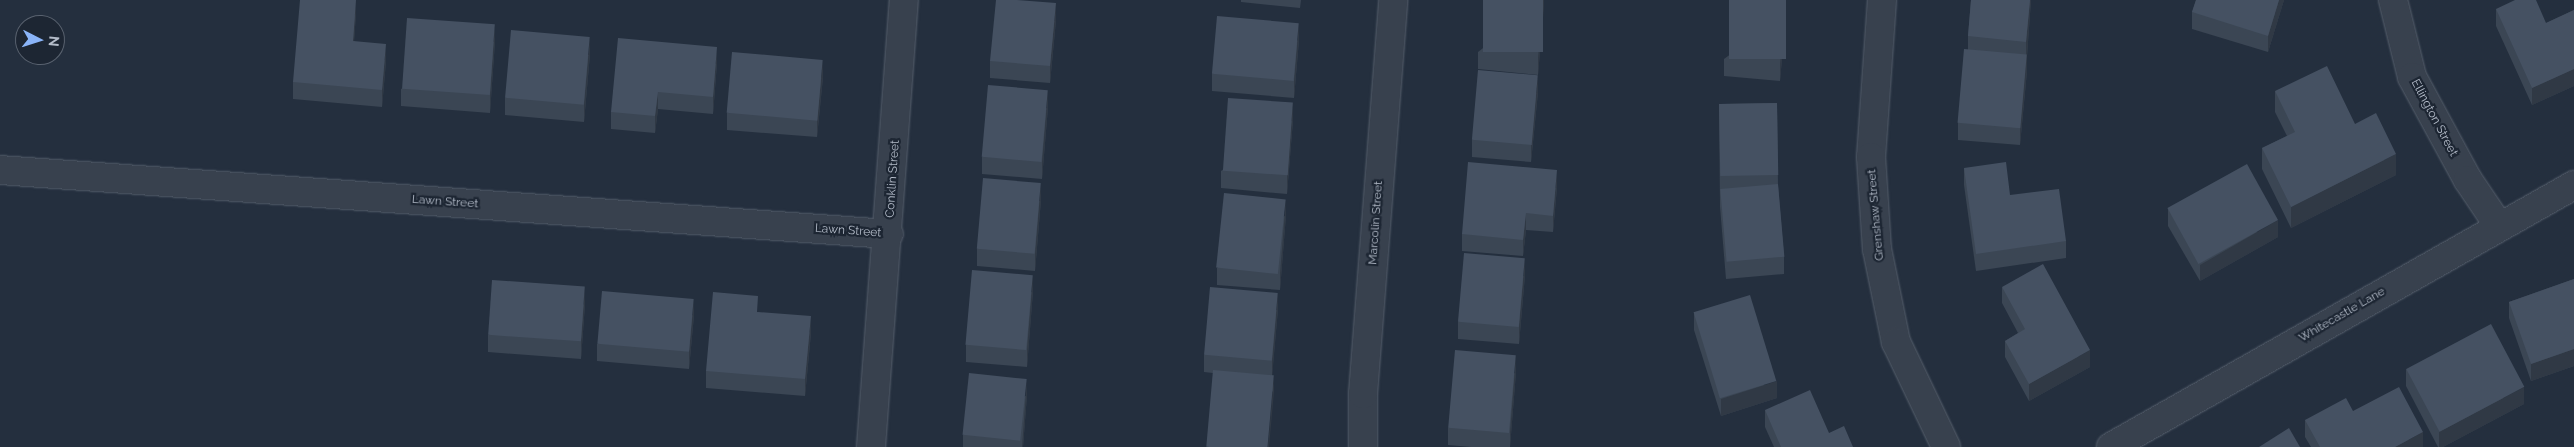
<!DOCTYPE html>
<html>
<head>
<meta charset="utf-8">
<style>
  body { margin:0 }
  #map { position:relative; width:2574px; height:447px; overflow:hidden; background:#242f3e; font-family:Raleway,sans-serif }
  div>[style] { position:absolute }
  .roads { filter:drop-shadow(0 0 1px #565f6c) drop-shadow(0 0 1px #565f6c) }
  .minor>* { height:28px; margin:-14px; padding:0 14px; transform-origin:14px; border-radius:14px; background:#38414e }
  .wall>* { inset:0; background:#3b4654 }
  .shaded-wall>* { inset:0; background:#303945 }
  .building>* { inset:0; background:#455162; transform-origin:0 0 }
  span { translate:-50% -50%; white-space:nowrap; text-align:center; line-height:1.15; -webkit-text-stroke:4.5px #1d2633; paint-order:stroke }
  .street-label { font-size:12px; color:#b4bcc9 }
  .north { position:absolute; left:15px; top:15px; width:50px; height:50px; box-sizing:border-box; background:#1d2633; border:1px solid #59626f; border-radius:50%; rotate:95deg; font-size:14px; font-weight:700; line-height:20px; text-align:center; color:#b4bcc9 }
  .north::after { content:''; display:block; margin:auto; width:18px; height:22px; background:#8ab4f8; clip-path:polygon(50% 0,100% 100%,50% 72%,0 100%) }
</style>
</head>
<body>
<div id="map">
  <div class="roads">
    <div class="minor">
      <div style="left:1882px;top:0;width:157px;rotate:94deg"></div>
      <div style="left:1871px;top:157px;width:92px;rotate:86.3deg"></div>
      <div style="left:1877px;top:249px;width:95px;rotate:78.5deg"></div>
      <div style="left:1896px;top:342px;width:116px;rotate:64.5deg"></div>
      <div style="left:2393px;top:0;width:79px;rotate:76.1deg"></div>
      <div style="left:2412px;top:77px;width:117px;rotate:61.5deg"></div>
      <div style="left:2468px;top:180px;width:55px;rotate:56deg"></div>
      <div style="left:0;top:170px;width:891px;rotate:4.12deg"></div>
      <div style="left:871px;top:447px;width:448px;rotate:-85.8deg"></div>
      <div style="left:1363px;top:447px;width:53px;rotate:-90deg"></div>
      <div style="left:1363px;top:394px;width:395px;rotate:-85.6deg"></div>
      <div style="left:2111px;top:447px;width:532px;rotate:-29.5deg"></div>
    </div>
  </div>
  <div class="wall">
    <div style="clip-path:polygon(1241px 0,1301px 0,1300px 8px,1241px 2px)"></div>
    <div style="clip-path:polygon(1544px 0,1538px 75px,1478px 69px,1478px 52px)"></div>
    <div style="clip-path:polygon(1971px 0,2031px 0,2027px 56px,2027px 71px,2020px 145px,1958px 140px,1958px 123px,1968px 49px,1968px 36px)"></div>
    <div style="clip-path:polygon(2196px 0,2284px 0,2268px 52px,2192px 29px,2192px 12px)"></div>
    <div style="clip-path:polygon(2496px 9px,2546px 23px,2574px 10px,2574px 86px,2532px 105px,2496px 26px)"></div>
    <div style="clip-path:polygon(356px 13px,354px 41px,386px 61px,382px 107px,293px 99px,293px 82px)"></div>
    <div style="clip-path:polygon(1786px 13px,1780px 81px,1724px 76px,1724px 59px)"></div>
    <div style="clip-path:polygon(1056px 20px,1050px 83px,990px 78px,990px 61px)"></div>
    <div style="clip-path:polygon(1299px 40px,1294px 98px,1212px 91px,1212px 74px)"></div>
    <div style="clip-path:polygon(495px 41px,490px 113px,401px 106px,401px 89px)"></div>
    <div style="clip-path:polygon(590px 54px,584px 122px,505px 115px,505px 98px)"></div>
    <div style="clip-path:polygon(717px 63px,713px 114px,658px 109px,655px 133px,611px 129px,611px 112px)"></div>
    <div style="clip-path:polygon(823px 77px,817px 137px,727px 130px,727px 113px)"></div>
    <div style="clip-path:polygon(2275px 91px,2355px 124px,2396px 175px,2291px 228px,2262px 169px,2262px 148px,2287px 136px,2275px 112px)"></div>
    <div style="clip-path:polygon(1538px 92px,1531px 162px,1472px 157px,1472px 140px)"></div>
    <div style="clip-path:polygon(1777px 103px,1778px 186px,1784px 257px,1784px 274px,1726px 279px,1720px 207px,1719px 104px)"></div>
    <div style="clip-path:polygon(1048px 107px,1042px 179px,982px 174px,982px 157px)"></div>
    <div style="clip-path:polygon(1293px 120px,1287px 194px,1221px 188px,1221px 171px)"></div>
    <div style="clip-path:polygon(1964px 168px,2010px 195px,2066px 241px,2066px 258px,1976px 271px,1964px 185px)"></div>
    <div style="clip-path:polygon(1557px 187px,1553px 232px,1526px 230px,1523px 256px,1462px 251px,1462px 234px)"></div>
    <div style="clip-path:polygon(1041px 200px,1035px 271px,977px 266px,977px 249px)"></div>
    <div style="clip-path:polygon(2168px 209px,2278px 237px,2200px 281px,2168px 226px)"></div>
    <div style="clip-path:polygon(1286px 215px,1280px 290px,1217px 285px,1217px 268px)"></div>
    <div style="clip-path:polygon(1525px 275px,1519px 344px,1458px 339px,1458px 322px)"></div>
    <div style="clip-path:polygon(2574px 279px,2574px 366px,2531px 381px,2509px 318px,2509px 302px)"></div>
    <div style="clip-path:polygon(2002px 287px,2090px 367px,2029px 401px,2005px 357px,2005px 341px,2018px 333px,2002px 303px)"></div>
    <div style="clip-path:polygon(1033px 291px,1027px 367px,966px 362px,966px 345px)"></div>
    <div style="clip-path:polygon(585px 304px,581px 359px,488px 352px,488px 335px)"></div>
    <div style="clip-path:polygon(1278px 309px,1272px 375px,1274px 392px,1213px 373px,1204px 372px,1204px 355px)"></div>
    <div style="clip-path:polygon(758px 312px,811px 333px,805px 396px,706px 388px,706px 371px)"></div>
    <div style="clip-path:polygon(1694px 313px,1777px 398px,1721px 416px,1694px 330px)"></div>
    <div style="clip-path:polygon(694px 315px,689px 369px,597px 361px,597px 344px)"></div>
    <div style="clip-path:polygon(2406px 369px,2524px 404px,2443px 447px,2438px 447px,2406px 386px)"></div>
    <div style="clip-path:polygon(1516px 372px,1510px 447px,1471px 447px,1448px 445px,1448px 428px)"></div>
    <div style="clip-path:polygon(1027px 395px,1023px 447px,963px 447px,963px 435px)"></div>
    <div style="clip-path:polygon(1765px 410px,1829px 433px,1853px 447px,1774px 447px,1765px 427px)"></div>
    <div style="clip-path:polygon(2353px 411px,2423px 447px,2311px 447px,2305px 437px,2305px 420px)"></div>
  </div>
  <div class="shaded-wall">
    <div style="clip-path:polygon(356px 0,356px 13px,353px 58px,353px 41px)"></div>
    <div style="clip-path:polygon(1543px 0,1544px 0,1544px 7px,1538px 75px,1538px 58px)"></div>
    <div style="clip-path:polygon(1786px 0,1786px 13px,1780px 81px,1780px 64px)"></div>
    <div style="clip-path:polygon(2030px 0,2031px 0,2027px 56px,2027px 71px,2020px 145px,2020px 128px,2026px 57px,2026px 42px)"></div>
    <div style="clip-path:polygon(2279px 0,2284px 0,2268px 52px,2268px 36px)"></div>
    <div style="clip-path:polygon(1056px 3px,1056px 20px,1050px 83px,1050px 66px)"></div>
    <div style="clip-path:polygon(1299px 23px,1299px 40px,1294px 98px,1294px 81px)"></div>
    <div style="clip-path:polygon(495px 24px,495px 41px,490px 113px,490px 96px)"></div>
    <div style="clip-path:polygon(590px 37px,590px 54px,584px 122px,584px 105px)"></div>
    <div style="clip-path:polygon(386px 44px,386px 61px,382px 107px,382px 90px)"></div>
    <div style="clip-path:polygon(717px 47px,717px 63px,713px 114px,713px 97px)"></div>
    <div style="clip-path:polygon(823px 60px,823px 77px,817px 137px,817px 121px)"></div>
    <div style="clip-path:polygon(2574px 69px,2574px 86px,2532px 105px,2532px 88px)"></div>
    <div style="clip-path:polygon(1538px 75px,1538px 92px,1531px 162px,1531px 146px)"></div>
    <div style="clip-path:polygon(1048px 90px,1048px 107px,1042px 179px,1042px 162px)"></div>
    <div style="clip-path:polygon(658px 92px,658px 109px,655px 133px,655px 116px)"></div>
    <div style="clip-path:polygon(1293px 103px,1293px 120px,1287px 194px,1287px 177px)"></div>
    <div style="clip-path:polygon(2396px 154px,2396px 175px,2291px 228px,2291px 207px)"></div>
    <div style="clip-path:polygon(1557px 170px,1557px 187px,1553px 232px,1553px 216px)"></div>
    <div style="clip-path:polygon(1041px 183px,1041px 200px,1035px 271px,1035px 254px)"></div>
    <div style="clip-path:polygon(1286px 199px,1286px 215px,1280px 290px,1280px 274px)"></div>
    <div style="clip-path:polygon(1526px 213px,1526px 230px,1523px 256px,1523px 240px)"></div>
    <div style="clip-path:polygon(2278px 220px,2278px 237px,2200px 281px,2200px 265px)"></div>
    <div style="clip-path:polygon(1525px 258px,1525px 275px,1519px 344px,1519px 327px)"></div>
    <div style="clip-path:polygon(1033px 275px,1033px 291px,1027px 367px,1027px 350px)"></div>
    <div style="clip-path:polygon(585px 287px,585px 304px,581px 359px,581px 342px)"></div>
    <div style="clip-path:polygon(1278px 293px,1278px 309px,1272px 378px,1272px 361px)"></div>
    <div style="clip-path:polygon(694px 299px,694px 315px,689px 369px,689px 352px)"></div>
    <div style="clip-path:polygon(811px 316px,811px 333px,805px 396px,805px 379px)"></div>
    <div style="clip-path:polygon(2574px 349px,2574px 366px,2531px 381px,2531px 364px)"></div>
    <div style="clip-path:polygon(2090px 350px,2090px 367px,2029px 401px,2029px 384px)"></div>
    <div style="clip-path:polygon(1516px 355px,1516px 372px,1510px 447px,1510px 433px)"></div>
    <div style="clip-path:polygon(1274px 375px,1274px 392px,1269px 447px,1268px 447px)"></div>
    <div style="clip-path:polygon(1027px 379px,1027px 395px,1023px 447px,1022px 447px)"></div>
    <div style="clip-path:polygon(1777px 381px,1777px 398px,1721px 416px,1721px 399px)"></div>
    <div style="clip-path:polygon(2524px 387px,2524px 404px,2443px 447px,2439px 447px,2439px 432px)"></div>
    <div style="clip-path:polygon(2423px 432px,2423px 447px,2395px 447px)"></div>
  </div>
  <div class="building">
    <div style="clip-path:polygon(300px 0,356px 0,353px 41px,386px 44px,382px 90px,293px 82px)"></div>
    <div style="clip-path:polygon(996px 0,1017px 0,1056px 3px,1050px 66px,990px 61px)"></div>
    <div style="left:1483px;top:0;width:60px;height:52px"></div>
    <div style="left:1729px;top:0;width:57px;height:59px"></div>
    <div style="clip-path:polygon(1971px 0,2030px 0,2026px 42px,1968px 36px)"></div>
    <div style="clip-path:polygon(2196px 0,2279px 0,2268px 36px,2192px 12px)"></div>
    <div style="clip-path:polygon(2515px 0,2536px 0,2546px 23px,2574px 10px,2574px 69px,2532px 88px,2496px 9px)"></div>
    <div style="left:1217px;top:16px;width:82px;height:58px;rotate:5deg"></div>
    <div style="left:407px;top:18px;width:88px;height:71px;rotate:4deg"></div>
    <div style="left:511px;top:30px;width:79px;height:68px;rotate:5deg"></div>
    <div style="clip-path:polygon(618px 38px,717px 47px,713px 97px,658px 92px,655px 116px,611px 112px)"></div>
    <div style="left:1964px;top:49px;width:63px;height:74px;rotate:5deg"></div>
    <div style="left:732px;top:52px;width:91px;height:61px;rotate:5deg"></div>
    <div style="clip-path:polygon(2327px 66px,2355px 124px,2376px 113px,2396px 154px,2291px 207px,2262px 148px,2295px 132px,2275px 91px)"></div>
    <div style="left:1478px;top:70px;width:60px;height:70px;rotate:5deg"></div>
    <div style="left:988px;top:85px;width:60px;height:72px;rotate:5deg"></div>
    <div style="left:1228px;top:98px;width:65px;height:73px;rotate:4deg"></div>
    <div style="left:1777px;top:103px;width:72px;height:58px;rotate:89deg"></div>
    <div style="clip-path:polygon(1468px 162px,1557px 170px,1553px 216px,1526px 213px,1523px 240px,1462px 234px)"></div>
    <div style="clip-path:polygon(2006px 162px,2010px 195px,2059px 189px,2066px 241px,1976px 254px,1964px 168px)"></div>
    <div style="left:2247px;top:164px;width:64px;height:91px;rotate:61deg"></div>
    <div style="left:983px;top:178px;width:58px;height:71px;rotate:5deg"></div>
    <div style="left:1778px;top:184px;width:73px;height:58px;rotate:85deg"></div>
    <div style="left:1224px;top:193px;width:62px;height:75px;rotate:6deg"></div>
    <div style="left:1464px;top:253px;width:61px;height:69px;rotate:5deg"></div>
    <div style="clip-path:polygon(2043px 264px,2090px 350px,2029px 384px,2005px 341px,2025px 329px,2002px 287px)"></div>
    <div style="left:972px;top:270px;width:61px;height:75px;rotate:5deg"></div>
    <div style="clip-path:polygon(2574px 279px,2574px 349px,2531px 364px,2509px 302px)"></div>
    <div style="left:492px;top:280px;width:93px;height:55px;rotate:4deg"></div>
    <div style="left:1210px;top:287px;width:68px;height:68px;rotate:5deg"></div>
    <div style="left:602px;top:291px;width:92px;height:53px;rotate:5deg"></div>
    <div style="clip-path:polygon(713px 292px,758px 296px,757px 312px,811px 316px,805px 379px,706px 371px)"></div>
    <div style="left:1750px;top:295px;width:90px;height:59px;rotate:73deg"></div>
    <div style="left:2491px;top:324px;width:71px;height:96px;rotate:62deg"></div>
    <div style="left:1455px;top:350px;width:61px;height:78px;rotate:5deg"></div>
    <div style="left:1213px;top:370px;width:61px;height:77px;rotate:5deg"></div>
    <div style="left:969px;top:373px;width:58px;height:62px;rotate:6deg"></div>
    <div style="clip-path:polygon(2399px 387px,2423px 432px,2395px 447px,2320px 447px,2305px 420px,2346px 398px,2353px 411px)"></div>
    <div style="clip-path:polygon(1810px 390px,1829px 433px,1844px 426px,1853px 447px,1781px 447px,1765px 410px)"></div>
    <div style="clip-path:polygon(2289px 428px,2300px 447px,2259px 447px)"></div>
  </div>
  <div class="street-label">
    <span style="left:2434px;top:118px;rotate:62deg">Ellington Street</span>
    <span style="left:893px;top:179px;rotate:-86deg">Conklin Street</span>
    <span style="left:445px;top:202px;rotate:4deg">Lawn Street</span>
    <span style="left:1876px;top:215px;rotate:-95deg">Grenshaw Street</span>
    <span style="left:1376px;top:223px;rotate:-86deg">Marcolin Street</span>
    <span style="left:848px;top:231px;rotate:4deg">Lawn Street</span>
    <span style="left:2342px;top:315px;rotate:-30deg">Whitecastle Lane</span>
  </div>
  <div class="north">N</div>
</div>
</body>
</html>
